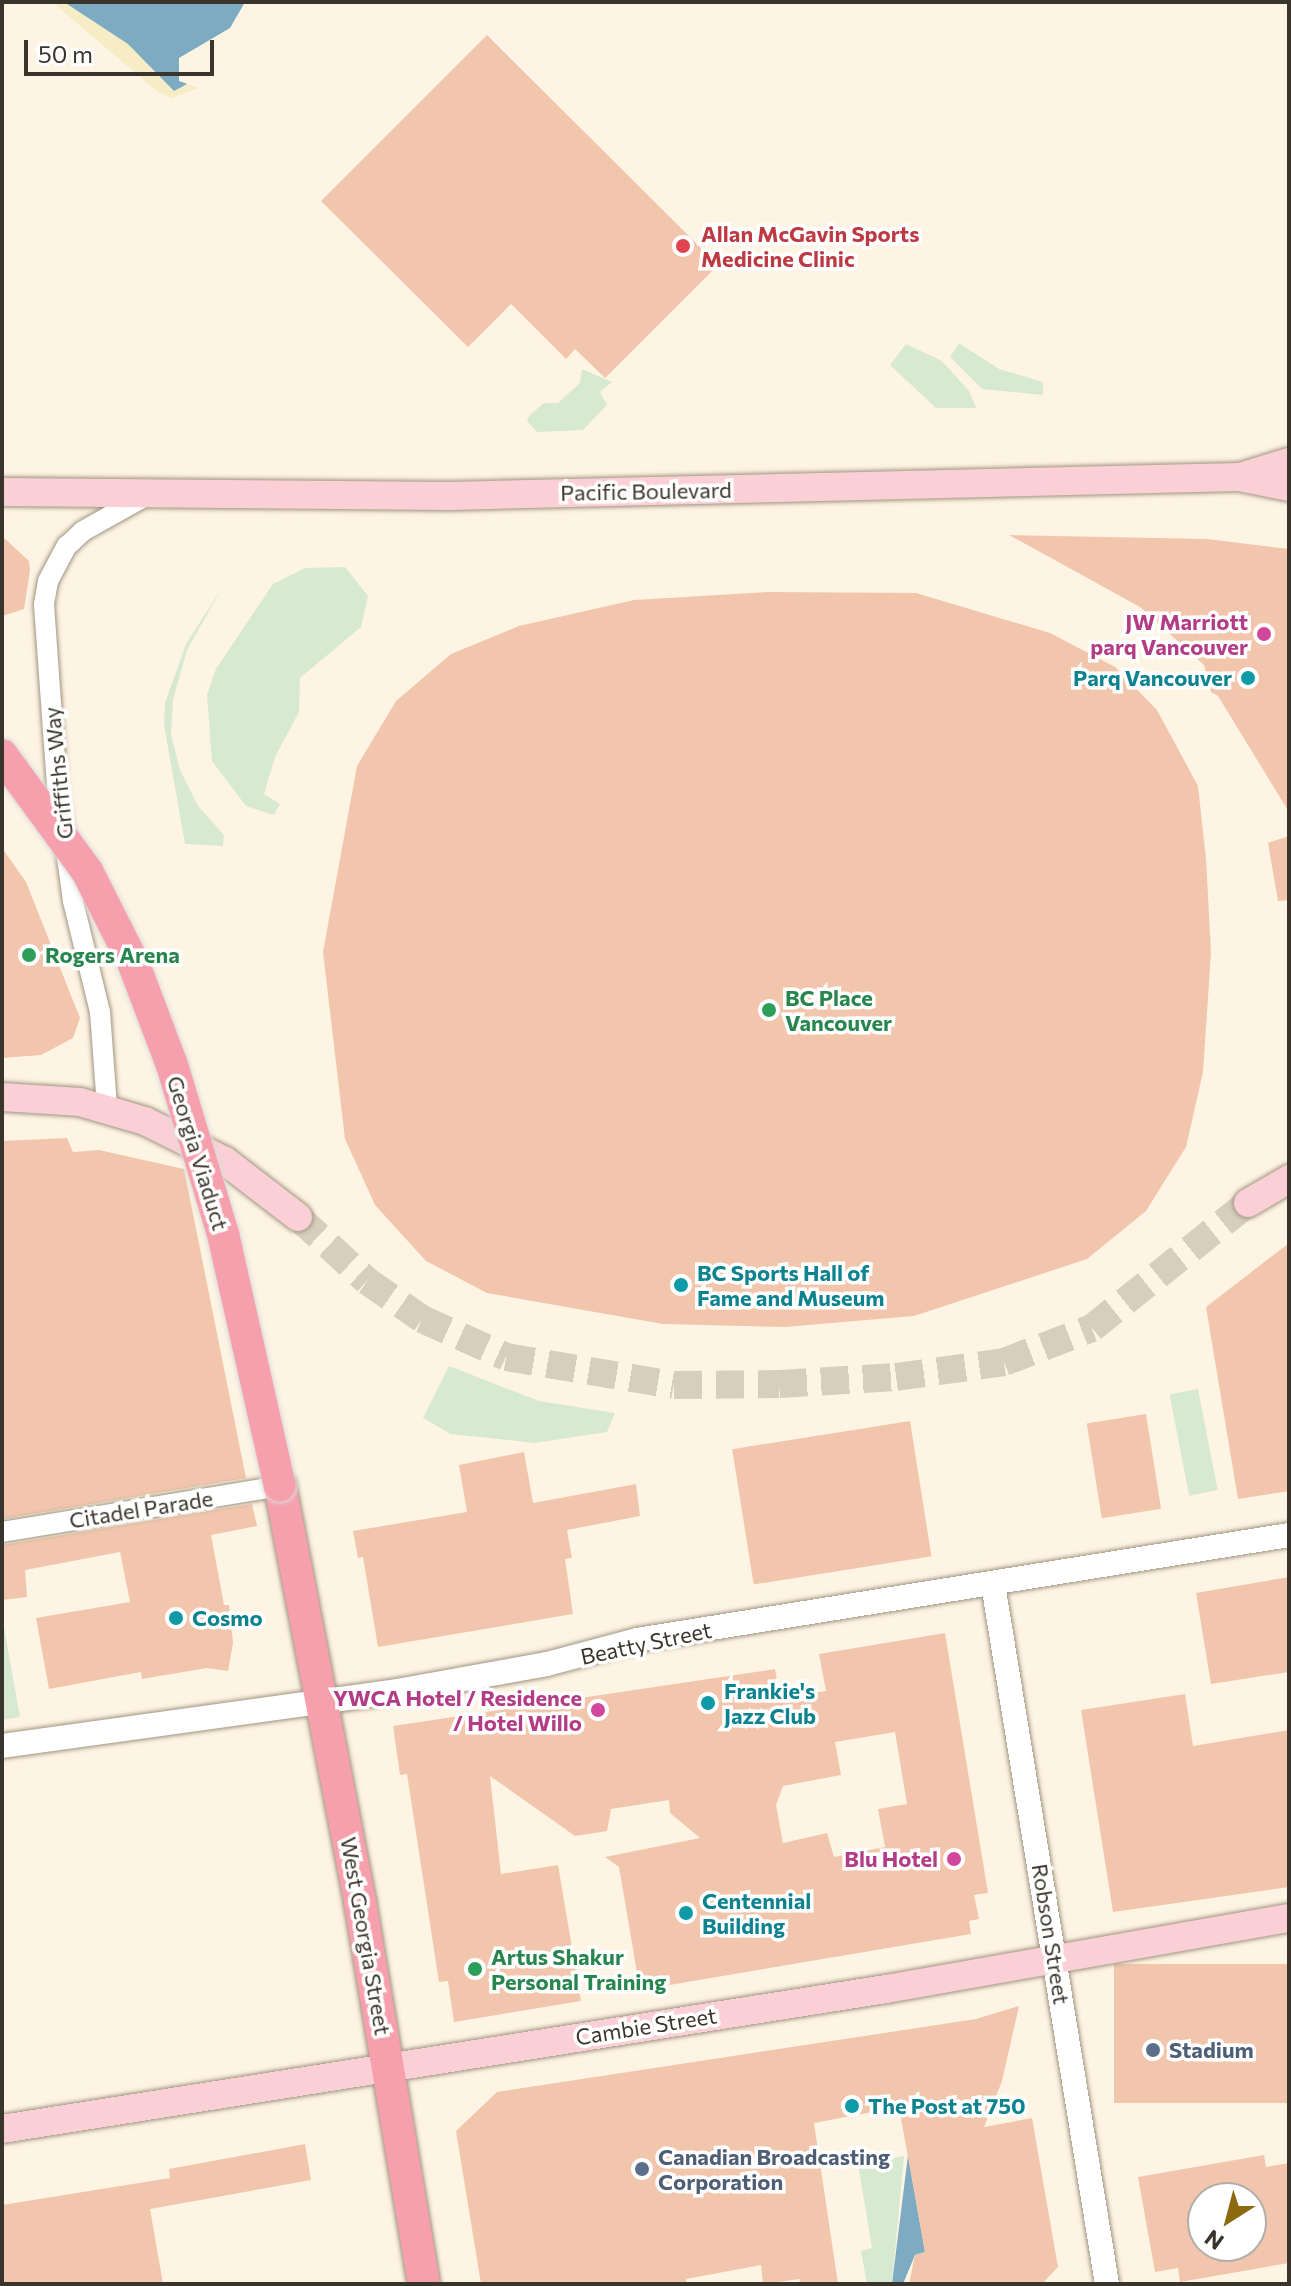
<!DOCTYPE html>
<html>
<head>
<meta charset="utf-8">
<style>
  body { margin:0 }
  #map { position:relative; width:1291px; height:2286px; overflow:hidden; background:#fef4e3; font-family:Commissioner,sans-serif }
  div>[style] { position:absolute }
  .green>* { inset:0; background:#d8e9d1; transform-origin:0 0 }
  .sand>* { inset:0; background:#f6ecc6 }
  .water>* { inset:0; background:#7cabc2 }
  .pier>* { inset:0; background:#fef4e3 }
  .building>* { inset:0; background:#f2c6ad; transform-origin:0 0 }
  .secondary-tunnel>* { height:28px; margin-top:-14px; transform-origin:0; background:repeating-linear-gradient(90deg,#d7cebe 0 28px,transparent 0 42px) }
  .roads { filter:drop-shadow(0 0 2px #a09581) drop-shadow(0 0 2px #a09581) }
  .minor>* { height:20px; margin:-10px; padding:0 10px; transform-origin:10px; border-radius:10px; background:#fff }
  .tertiary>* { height:24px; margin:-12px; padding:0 12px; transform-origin:12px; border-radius:12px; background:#fff }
  .secondary>* { height:28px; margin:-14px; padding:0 14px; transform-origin:14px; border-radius:14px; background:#fbcfd6 }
  .primary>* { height:32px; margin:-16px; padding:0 16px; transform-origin:16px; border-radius:16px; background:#f7a0ad }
  .bridges { filter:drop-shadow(0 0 2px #dbdbd9) drop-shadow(0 0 2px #dbdbd9) }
  .primary-bridge>* { height:32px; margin:-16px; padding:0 16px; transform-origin:16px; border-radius:16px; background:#f7a0ad }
  .dots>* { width:22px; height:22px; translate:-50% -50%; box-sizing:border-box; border:4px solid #fff; border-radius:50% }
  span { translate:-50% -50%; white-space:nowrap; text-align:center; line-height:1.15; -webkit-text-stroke:7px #fff; paint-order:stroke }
  .health-label { font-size:22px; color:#be3a42; font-weight:700 }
  .left { translate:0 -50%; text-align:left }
  .street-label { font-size:22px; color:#39352c }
  .hotel-label { font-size:22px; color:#b23c85; font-weight:700 }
  .right { translate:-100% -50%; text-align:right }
  .culture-label { font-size:22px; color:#0d838f; font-weight:700 }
  .leisure-label { font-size:22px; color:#27864d; font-weight:700 }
  .service-label { font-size:22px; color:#4e5e75; font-weight:700 }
  .frame { position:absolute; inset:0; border:4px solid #39352c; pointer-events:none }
  .north { position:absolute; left:1187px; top:2182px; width:80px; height:80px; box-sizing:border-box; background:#fff; border:2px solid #b0aeab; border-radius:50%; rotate:216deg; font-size:22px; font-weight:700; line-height:32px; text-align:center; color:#39352c }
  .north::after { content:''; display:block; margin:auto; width:28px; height:36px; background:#8d6a0d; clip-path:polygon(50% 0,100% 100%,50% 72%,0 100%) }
  .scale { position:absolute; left:24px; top:40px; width:190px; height:36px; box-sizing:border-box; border:4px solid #39352c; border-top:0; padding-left:10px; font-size:24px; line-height:28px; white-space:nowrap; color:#39352c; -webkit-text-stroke:6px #fff; paint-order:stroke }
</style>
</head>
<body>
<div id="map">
  <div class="green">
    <div style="clip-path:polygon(959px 343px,999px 369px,1043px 382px,1043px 395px,982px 389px,950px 357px)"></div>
    <div style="clip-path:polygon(906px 344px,942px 361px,969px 391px,976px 408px,936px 408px,890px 365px)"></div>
    <div style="clip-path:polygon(582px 369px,612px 382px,600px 392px,607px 405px,583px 430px,537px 432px,527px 421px,530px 415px,544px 403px,558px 403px,580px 383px)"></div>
    <div style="clip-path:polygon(345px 567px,368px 596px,361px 627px,300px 678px,299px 712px,275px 757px,264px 794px,280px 804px,274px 815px,246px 806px,212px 761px,207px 695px,216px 669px,273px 584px,305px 568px)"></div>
    <div style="clip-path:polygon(222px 588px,187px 650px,173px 700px,171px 734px,180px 770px,198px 806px,224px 835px,223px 846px,185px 844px,164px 725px,165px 703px,186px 644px)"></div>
    <div style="clip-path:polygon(449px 1366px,539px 1401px,615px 1413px,607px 1432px,535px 1443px,451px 1434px,423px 1418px)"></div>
    <div style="left:1198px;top:1389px;width:103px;height:29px;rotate:79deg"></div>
    <div style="clip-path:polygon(2px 1616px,20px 1717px,2px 1720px)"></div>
    <div style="clip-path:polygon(904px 2156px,892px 2284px,867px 2284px,861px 2251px,872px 2248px,858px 2164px)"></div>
  </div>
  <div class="sand">
    <div style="clip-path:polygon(52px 2px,170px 2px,187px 84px,198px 88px,172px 98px,158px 92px)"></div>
  </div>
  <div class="water">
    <div style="clip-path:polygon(64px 2px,264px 2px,235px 31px,190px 57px,183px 70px,187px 84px,174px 91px,128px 44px)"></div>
    <div style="clip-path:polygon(908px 2155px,925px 2252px,915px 2255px,903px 2284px,892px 2284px)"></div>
  </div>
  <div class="pier">
    <div style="clip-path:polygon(245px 2px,268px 2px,237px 34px,193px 60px,187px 70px,191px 85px,179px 81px,179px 58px,230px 28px)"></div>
  </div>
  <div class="building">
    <div style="clip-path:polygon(487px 35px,718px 265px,605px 378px,575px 349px,566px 359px,511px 304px,468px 347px,321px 201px)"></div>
    <div style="clip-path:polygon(1009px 535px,1207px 539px,1289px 549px,1289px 812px,1218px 696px,1211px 692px,1204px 665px,1140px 607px)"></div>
    <div style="clip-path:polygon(2px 536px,29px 561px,30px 571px,24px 609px,2px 616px)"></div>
    <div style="clip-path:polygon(768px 592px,916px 593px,1050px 633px,1115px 667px,1157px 710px,1198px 786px,1206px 859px,1211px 953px,1203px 1072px,1186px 1147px,1146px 1211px,1087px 1259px,914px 1316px,785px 1327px,663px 1324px,487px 1293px,426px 1261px,375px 1205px,345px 1139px,323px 952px,357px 766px,396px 701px,451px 654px,519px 626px,634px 600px)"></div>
    <div style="clip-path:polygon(1289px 836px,1289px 900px,1278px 901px,1268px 843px)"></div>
    <div style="clip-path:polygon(2px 848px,26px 882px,80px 1018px,73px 1038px,41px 1055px,2px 1058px)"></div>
    <div style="clip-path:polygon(67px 1138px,73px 1152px,99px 1150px,184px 1169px,246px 1478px,2px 1519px,2px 1141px)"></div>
    <div style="clip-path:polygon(1289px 1243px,1289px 1491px,1238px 1499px,1206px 1307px)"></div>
    <div style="left:1146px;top:1414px;width:96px;height:60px;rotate:81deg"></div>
    <div style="left:910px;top:1421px;width:137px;height:180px;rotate:81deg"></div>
    <div style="clip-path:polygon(524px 1452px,533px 1503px,636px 1484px,640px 1516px,567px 1530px,572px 1558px,565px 1559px,573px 1614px,378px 1647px,363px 1557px,358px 1558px,353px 1531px,467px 1512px,459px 1465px)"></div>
    <div style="clip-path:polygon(252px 1504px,257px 1526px,211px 1535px,224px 1605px,229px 1605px,233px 1643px,228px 1671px,207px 1668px,142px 1679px,141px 1672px,49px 1689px,36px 1618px,130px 1602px,120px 1552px,25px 1570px,27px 1597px,2px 1600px,2px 1545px)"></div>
    <div style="clip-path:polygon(1289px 1577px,1289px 1672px,1211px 1684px,1196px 1593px)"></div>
    <div style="clip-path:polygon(evenodd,945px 1633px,988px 1893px,974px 1895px,979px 1919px,969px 1921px,971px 1934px,640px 1990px,619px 1867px,605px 1857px,700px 1838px,670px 1813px,669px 1800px,611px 1809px,607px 1831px,575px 1836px,490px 1776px,501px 1874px,558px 1865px,581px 2001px,454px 2022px,448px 1981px,439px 1982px,407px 1774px,400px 1775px,393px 1726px,775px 1669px,780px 1698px,826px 1691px,819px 1654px,945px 1633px,895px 1732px,907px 1804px,878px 1809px,885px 1847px,834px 1857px,827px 1833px,783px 1843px,776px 1805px,783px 1786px,841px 1775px,835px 1742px,895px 1732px)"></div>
    <div style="clip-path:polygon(1185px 1694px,1193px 1746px,1289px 1730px,1289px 1887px,1113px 1912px,1081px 1710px)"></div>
    <div style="left:1289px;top:1964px;width:139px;height:175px;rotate:90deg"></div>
    <div style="clip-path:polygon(1019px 2006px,1002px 2081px,984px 2127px,1032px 2118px,1058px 2267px,1042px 2284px,909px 2284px,915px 2255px,925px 2252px,899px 2107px,814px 2123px,838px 2284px,799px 2284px,800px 2279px,763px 2284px,761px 2265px,686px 2279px,687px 2284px,481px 2284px,456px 2131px,497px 2092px,976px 2019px)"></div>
    <div style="clip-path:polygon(305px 2144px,311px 2180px,150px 2209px,163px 2284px,2px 2284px,2px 2205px,170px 2178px,169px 2169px)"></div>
    <div style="clip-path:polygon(evenodd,1264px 2155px,1266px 2167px,1289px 2163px,1289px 2263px,1180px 2282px,1178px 2268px,1155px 2272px,1138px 2177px,1264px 2155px,1203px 2198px,1251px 2198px,1251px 2246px,1203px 2246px,1203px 2198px)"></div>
  </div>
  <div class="secondary-tunnel">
    <div style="left:298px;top:1217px;width:94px;rotate:42.8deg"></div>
    <div style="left:367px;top:1281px;width:67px;rotate:34.6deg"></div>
    <div style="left:422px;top:1319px;width:92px;rotate:24.3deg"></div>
    <div style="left:506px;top:1357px;width:170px;rotate:9.5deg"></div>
    <div style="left:674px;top:1385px;width:105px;rotate:-0.5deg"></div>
    <div style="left:779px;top:1384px;width:117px;rotate:-3.4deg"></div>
    <div style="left:896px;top:1377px;width:109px;rotate:-7.9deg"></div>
    <div style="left:1004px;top:1362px;width:94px;rotate:-21.1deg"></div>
    <div style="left:1092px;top:1328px;width:200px;rotate:-38.7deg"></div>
  </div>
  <div class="roads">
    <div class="minor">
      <div style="left:107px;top:1107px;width:95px;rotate:-94.2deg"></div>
      <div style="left:100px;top:1012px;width:114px;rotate:-103.7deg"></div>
      <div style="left:73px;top:901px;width:116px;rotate:-97.9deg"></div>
      <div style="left:57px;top:786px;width:182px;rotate:-94.1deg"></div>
      <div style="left:44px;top:604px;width:23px;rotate:-80deg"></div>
      <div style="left:48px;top:581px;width:40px;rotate:-62deg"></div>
      <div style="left:67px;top:546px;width:22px;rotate:-43deg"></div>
      <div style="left:83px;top:531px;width:76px;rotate:-29.3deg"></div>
      <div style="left:2px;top:1532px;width:282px;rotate:-9.4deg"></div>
    </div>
    <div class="tertiary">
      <div style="left:993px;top:1584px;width:709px;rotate:80.75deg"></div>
      <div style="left:2px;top:1746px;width:399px;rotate:-7.9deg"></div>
      <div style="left:397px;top:1691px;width:152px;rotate:-10.2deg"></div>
      <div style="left:547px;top:1664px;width:93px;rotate:-14.9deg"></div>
      <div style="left:637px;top:1640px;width:660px;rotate:-9.15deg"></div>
    </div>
    <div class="secondary">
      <div style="left:1240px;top:477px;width:51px;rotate:-17deg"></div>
      <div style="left:2px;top:492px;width:448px;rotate:0.5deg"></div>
      <div style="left:450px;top:496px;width:789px;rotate:-1.38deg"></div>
      <div style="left:1239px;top:477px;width:51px;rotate:11.3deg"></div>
      <div style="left:2px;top:1097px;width:78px;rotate:3.7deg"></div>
      <div style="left:80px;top:1102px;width:68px;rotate:16.3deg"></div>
      <div style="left:145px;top:1121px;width:89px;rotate:26.6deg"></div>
      <div style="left:225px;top:1161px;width:92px;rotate:37.5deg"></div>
      <div style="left:1248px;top:1203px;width:48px;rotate:-30.3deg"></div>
      <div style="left:2px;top:2129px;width:895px;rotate:-9deg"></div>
      <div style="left:886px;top:1989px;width:409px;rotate:-10deg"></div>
    </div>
    <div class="primary">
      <div style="left:280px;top:1486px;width:424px;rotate:79.1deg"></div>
      <div style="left:360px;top:1902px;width:387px;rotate:80.5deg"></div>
    </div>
  </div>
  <div class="bridges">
    <div class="primary-bridge">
      <div style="left:2px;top:755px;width:144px;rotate:53.8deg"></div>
      <div style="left:87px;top:871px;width:102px;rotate:63.2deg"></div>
      <div style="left:133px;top:962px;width:110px;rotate:69.3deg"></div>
      <div style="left:172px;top:1065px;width:177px;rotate:73.2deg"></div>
      <div style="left:223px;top:1234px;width:258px;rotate:77.3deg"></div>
    </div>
  </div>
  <div class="dots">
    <div style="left:683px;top:246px;background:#e0444e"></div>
    <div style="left:1264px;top:634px;background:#d1479c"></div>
    <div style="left:1248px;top:678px;background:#0f9aa8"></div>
    <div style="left:29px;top:955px;background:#2e9e5b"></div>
    <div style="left:769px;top:1010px;background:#2e9e5b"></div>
    <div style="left:681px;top:1285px;background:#0f9aa8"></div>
    <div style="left:176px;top:1618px;background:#0f9aa8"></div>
    <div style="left:708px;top:1703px;background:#0f9aa8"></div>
    <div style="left:598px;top:1710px;background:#d1479c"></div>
    <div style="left:954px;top:1859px;background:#d1479c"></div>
    <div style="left:686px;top:1913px;background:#0f9aa8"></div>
    <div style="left:475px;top:1969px;background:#2e9e5b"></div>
    <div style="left:1153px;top:2050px;background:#5c6f8a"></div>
    <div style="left:852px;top:2106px;background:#0f9aa8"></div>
    <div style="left:642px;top:2169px;background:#5c6f8a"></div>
  </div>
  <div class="health-label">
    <span class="left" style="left:701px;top:246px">Allan McGavin Sports<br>Medicine Clinic</span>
  </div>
  <div class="street-label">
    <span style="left:646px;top:491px;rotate:-1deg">Pacific Boulevard</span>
    <span style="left:58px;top:773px;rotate:-96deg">Griffiths Way</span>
    <span style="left:198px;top:1153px;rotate:73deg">Georgia Viaduct</span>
    <span style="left:141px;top:1509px;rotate:-9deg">Citadel Parade</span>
    <span style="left:646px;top:1643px;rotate:-12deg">Beatty Street</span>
    <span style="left:1051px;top:1934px;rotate:81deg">Robson Street</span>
    <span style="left:366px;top:1936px;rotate:80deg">West Georgia Street</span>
    <span style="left:646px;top:2026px;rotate:-9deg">Cambie Street</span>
  </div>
  <div class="hotel-label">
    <span class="right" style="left:1248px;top:634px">JW Marriott<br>parq Vancouver</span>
    <span class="right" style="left:582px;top:1710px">YWCA Hotel / Residence<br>/ Hotel Willo</span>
    <span class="right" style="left:938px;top:1859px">Blu Hotel</span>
  </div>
  <div class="culture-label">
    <span class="right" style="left:1232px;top:678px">Parq Vancouver</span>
    <span class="left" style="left:697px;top:1285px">BC Sports Hall of<br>Fame and Museum</span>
    <span class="left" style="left:192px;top:1618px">Cosmo</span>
    <span class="left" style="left:724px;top:1703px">Frankie's<br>Jazz Club</span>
    <span class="left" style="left:702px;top:1913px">Centennial<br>Building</span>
    <span class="left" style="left:868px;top:2106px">The Post at 750</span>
  </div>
  <div class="leisure-label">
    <span class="left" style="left:45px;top:955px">Rogers Arena</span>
    <span class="left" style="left:785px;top:1010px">BC Place<br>Vancouver</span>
    <span class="left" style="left:491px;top:1969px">Artus Shakur<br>Personal Training</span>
  </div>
  <div class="service-label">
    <span class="left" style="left:1169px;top:2050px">Stadium</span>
    <span class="left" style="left:658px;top:2169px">Canadian Broadcasting<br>Corporation</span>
  </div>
  <div class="frame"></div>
  <div class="north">N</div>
  <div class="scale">50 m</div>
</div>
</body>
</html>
